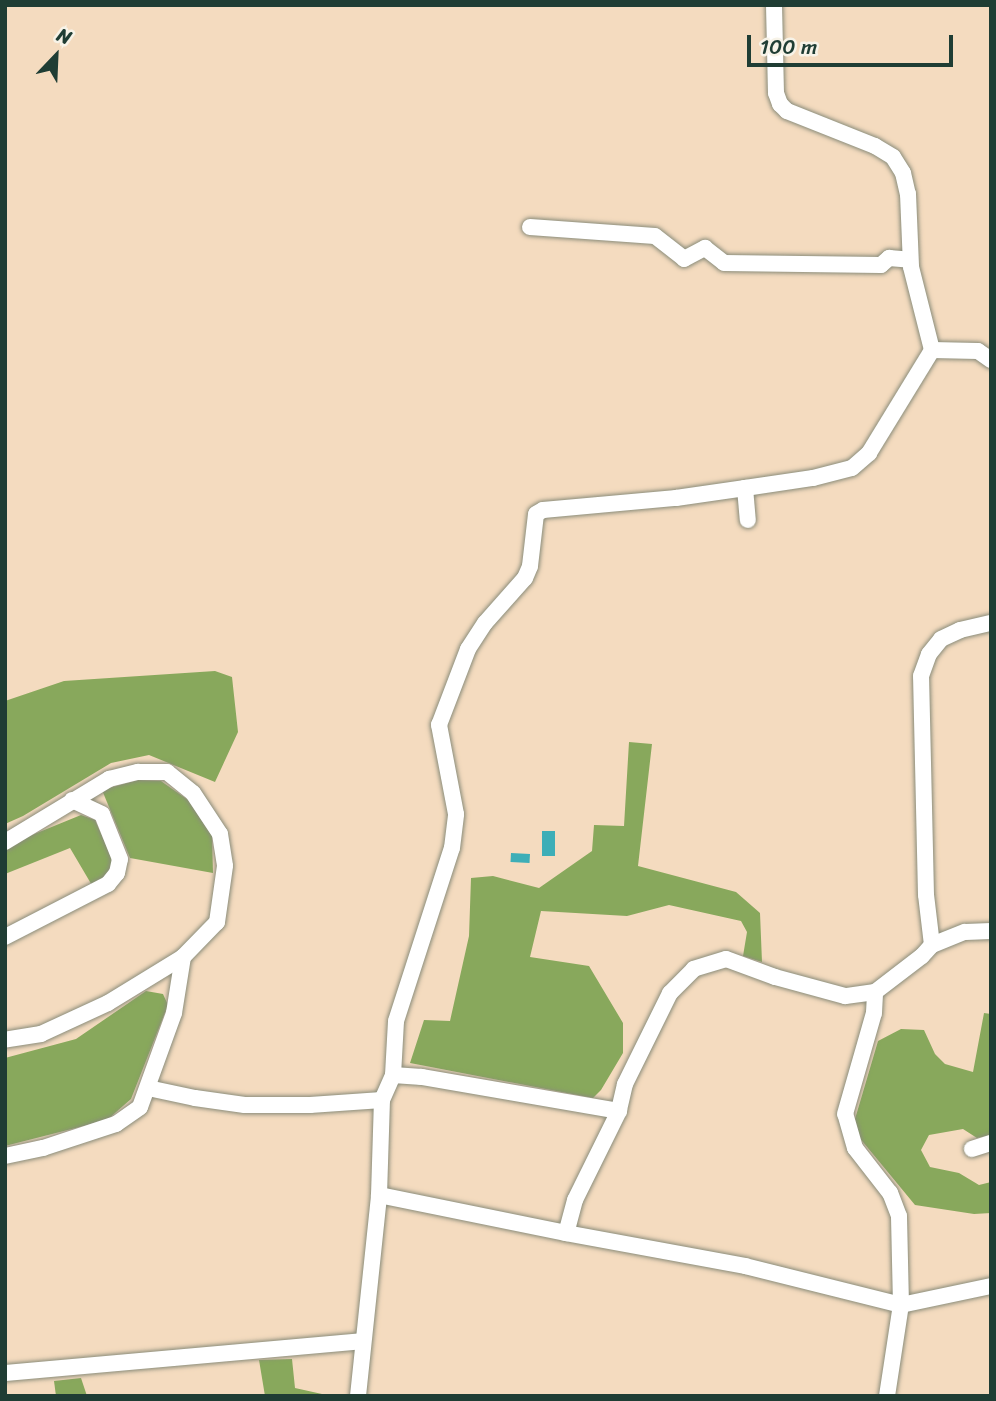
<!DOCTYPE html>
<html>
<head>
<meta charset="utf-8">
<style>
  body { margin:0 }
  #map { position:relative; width:996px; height:1401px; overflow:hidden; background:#f4dbbf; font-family:Sriracha,sans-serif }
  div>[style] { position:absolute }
  .forest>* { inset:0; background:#88a85c }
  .water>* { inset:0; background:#3daeb7; transform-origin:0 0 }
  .roads { filter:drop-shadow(0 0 2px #8a8c7a) drop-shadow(0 0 2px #8a8c7a) }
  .minor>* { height:16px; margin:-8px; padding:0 8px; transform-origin:8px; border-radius:8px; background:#fff }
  span { translate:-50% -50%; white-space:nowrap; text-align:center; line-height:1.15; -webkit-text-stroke:5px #f7f3e8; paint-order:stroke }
  .frame { position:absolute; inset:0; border:7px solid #1f3d34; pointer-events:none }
  .north { position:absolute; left:21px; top:21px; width:70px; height:70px; -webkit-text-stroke:5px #f7f3e8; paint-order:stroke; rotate:23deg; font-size:19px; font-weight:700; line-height:28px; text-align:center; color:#1f3d34 }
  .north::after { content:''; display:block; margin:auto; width:24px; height:32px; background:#1f3d34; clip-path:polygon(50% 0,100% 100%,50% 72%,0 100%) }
  .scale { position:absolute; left:747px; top:35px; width:206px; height:32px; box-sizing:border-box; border:4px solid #1f3d34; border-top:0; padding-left:9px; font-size:21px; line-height:24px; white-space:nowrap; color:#1f3d34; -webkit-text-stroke:5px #f7f3e8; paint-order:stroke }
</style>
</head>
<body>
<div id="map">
  <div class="forest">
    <div style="clip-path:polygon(215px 671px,232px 677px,238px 732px,215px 782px,149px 755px,111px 763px,23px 816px,5px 824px,5px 701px,64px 681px)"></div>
    <div style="clip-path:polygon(629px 742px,652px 744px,638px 866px,736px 892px,760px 913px,762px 962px,743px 956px,747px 932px,741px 921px,669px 905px,627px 916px,541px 911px,530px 957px,589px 966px,623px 1023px,623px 1053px,601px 1090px,593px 1098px,410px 1063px,424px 1020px,450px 1021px,469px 936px,471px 878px,493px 876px,539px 888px,592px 851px,594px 825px,624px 826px)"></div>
    <div style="clip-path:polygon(138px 780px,161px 781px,188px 800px,212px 836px,213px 873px,130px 858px,102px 790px)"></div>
    <div style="clip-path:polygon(81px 815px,95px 820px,114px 863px,110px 874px,93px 887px,70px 848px,5px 874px,5px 846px)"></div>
    <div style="clip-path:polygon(146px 991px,163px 994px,168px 1005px,131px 1099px,107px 1120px,5px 1146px,5px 1058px,76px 1039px)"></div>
    <div style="clip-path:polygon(984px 1013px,991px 1014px,991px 1135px,977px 1138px,963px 1129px,929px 1135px,921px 1150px,930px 1167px,959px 1173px,979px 1185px,991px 1182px,991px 1213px,974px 1214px,915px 1205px,858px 1136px,855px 1119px,878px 1041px,901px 1029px,924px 1030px,935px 1054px,945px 1064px,973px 1072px)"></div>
    <div style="clip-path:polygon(292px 1359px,295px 1388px,331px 1396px,265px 1396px,259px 1360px)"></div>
    <div style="clip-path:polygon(81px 1378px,87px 1396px,56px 1396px,54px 1381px)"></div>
  </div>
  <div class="water">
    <div style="left:542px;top:831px;width:13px;height:25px"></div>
    <div style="left:511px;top:853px;width:19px;height:9px;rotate:3deg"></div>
  </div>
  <div class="roads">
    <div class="minor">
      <div style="left:774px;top:5px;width:88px;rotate:88.7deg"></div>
      <div style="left:776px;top:93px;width:12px;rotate:70deg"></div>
      <div style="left:780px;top:104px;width:10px;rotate:45deg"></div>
      <div style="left:787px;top:111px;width:95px;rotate:21.7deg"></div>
      <div style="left:875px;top:146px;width:21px;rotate:31deg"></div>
      <div style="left:893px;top:157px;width:19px;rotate:58deg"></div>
      <div style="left:903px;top:173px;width:22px;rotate:77deg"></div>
      <div style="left:908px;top:194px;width:73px;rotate:87.6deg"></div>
      <div style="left:911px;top:267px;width:86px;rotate:75.8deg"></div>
      <div style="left:932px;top:350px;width:46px;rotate:1.2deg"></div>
      <div style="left:978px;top:351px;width:16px;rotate:35deg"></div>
      <div style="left:530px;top:227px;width:125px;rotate:4.1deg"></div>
      <div style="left:655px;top:236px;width:37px;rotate:38deg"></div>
      <div style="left:684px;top:259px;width:24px;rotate:-28deg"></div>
      <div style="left:705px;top:248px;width:24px;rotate:38deg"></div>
      <div style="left:724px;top:263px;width:157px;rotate:0.7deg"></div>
      <div style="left:881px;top:265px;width:11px;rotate:-41deg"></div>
      <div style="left:889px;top:258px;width:21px;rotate:5deg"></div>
      <div style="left:745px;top:488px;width:32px;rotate:85deg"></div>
      <div style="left:5px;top:842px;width:122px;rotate:-31.2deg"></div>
      <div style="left:109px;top:779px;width:30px;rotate:-14deg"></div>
      <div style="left:138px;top:772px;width:29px"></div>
      <div style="left:167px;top:772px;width:33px;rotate:39deg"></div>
      <div style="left:193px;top:793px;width:49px;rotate:56.6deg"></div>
      <div style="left:220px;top:834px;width:32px;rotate:81deg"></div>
      <div style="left:225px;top:866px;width:57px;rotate:98.1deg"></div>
      <div style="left:217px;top:922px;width:49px;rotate:134.2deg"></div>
      <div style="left:183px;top:957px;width:88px;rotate:148.5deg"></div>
      <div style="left:108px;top:1003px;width:74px;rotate:155.2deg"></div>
      <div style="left:41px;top:1034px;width:36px;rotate:171deg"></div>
      <div style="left:5px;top:937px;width:116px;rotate:-27.2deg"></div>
      <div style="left:108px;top:884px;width:14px;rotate:-51deg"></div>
      <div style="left:117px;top:873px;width:14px;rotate:-78deg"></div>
      <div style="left:120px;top:859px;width:48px;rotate:-111.8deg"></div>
      <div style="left:102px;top:814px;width:33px;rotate:-155deg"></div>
      <div style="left:932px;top:945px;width:35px;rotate:-22deg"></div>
      <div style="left:965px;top:932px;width:26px;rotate:-2deg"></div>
      <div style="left:875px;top:992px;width:30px;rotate:172deg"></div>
      <div style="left:845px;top:996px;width:73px;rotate:-164.8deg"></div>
      <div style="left:775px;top:977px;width:52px;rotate:-159.8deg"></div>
      <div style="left:726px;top:959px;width:34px;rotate:163deg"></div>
      <div style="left:694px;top:969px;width:34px;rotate:135deg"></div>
      <div style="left:670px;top:993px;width:102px;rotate:116.3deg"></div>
      <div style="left:625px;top:1084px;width:28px;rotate:103deg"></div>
      <div style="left:619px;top:1111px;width:99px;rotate:116.3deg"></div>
      <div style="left:575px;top:1200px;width:34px;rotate:105deg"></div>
      <div style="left:566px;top:1233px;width:182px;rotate:10.4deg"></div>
      <div style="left:745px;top:1266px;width:161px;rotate:14deg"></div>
      <div style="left:901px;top:1305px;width:92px;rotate:-11.9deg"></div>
      <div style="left:393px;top:1075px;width:54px;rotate:-86.8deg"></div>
      <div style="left:396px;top:1021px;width:182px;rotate:-72.1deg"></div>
      <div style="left:452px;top:848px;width:34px;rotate:-83deg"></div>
      <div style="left:456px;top:814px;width:91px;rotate:-100.8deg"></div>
      <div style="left:439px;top:725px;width:81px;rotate:-69.1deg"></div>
      <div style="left:468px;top:649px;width:31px;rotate:-57deg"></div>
      <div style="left:485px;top:623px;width:60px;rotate:-48.4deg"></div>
      <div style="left:525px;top:578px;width:13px;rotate:-67deg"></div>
      <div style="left:530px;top:566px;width:52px;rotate:-83.4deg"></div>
      <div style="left:536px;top:514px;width:8px;rotate:-30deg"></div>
      <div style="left:543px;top:510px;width:134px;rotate:-5.2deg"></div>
      <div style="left:676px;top:498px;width:70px;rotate:-8.2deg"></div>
      <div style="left:745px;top:488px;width:69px;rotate:-8.4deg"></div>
      <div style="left:813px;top:478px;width:40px;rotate:-14.4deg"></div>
      <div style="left:852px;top:468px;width:23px;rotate:-41deg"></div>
      <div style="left:869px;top:453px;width:121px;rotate:-58.5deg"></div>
      <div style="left:148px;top:1088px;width:48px;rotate:12deg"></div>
      <div style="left:195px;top:1098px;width:50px;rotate:8deg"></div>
      <div style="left:245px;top:1105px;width:65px"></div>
      <div style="left:310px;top:1105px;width:72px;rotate:-4deg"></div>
      <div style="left:972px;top:1149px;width:20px;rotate:-18deg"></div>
      <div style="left:5px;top:1156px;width:39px;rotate:-12deg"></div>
      <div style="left:43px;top:1148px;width:77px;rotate:-18.2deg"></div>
      <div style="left:116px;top:1124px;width:29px;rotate:-35deg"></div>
      <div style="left:140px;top:1107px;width:100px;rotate:-70.1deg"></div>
      <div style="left:174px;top:1013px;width:57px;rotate:-80.9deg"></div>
      <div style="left:379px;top:1195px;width:191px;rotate:11.5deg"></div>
      <div style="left:5px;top:1373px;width:358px;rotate:-5.1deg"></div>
      <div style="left:358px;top:1396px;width:202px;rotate:-84deg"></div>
      <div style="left:379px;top:1195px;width:95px;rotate:-88.2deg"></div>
      <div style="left:382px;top:1100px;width:27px;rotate:-66deg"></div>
      <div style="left:393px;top:1075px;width:29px;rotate:4deg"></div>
      <div style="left:422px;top:1077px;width:200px;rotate:9.8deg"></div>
      <div style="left:887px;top:1396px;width:92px;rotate:-81.3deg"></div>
      <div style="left:901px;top:1305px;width:89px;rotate:-91.3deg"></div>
      <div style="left:899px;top:1216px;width:25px;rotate:-111deg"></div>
      <div style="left:890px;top:1193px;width:57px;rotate:-127.9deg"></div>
      <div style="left:855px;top:1148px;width:35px;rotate:-106deg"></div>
      <div style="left:845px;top:1114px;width:105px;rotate:-74deg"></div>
      <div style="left:874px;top:1013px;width:21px;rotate:-87deg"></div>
      <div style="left:875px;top:992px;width:59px;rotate:-37.5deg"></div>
      <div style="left:922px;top:956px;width:15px;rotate:-48deg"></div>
      <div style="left:932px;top:945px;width:50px;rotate:-96.8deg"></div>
      <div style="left:926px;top:895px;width:219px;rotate:-91.3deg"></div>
      <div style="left:921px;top:676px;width:23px;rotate:-70deg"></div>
      <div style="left:929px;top:654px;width:19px;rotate:-51deg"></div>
      <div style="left:941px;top:639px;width:21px;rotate:-25deg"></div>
      <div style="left:960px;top:630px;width:32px;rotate:-13deg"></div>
    </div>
  </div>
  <div class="frame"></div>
  <div class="north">N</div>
  <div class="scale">100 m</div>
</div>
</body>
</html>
